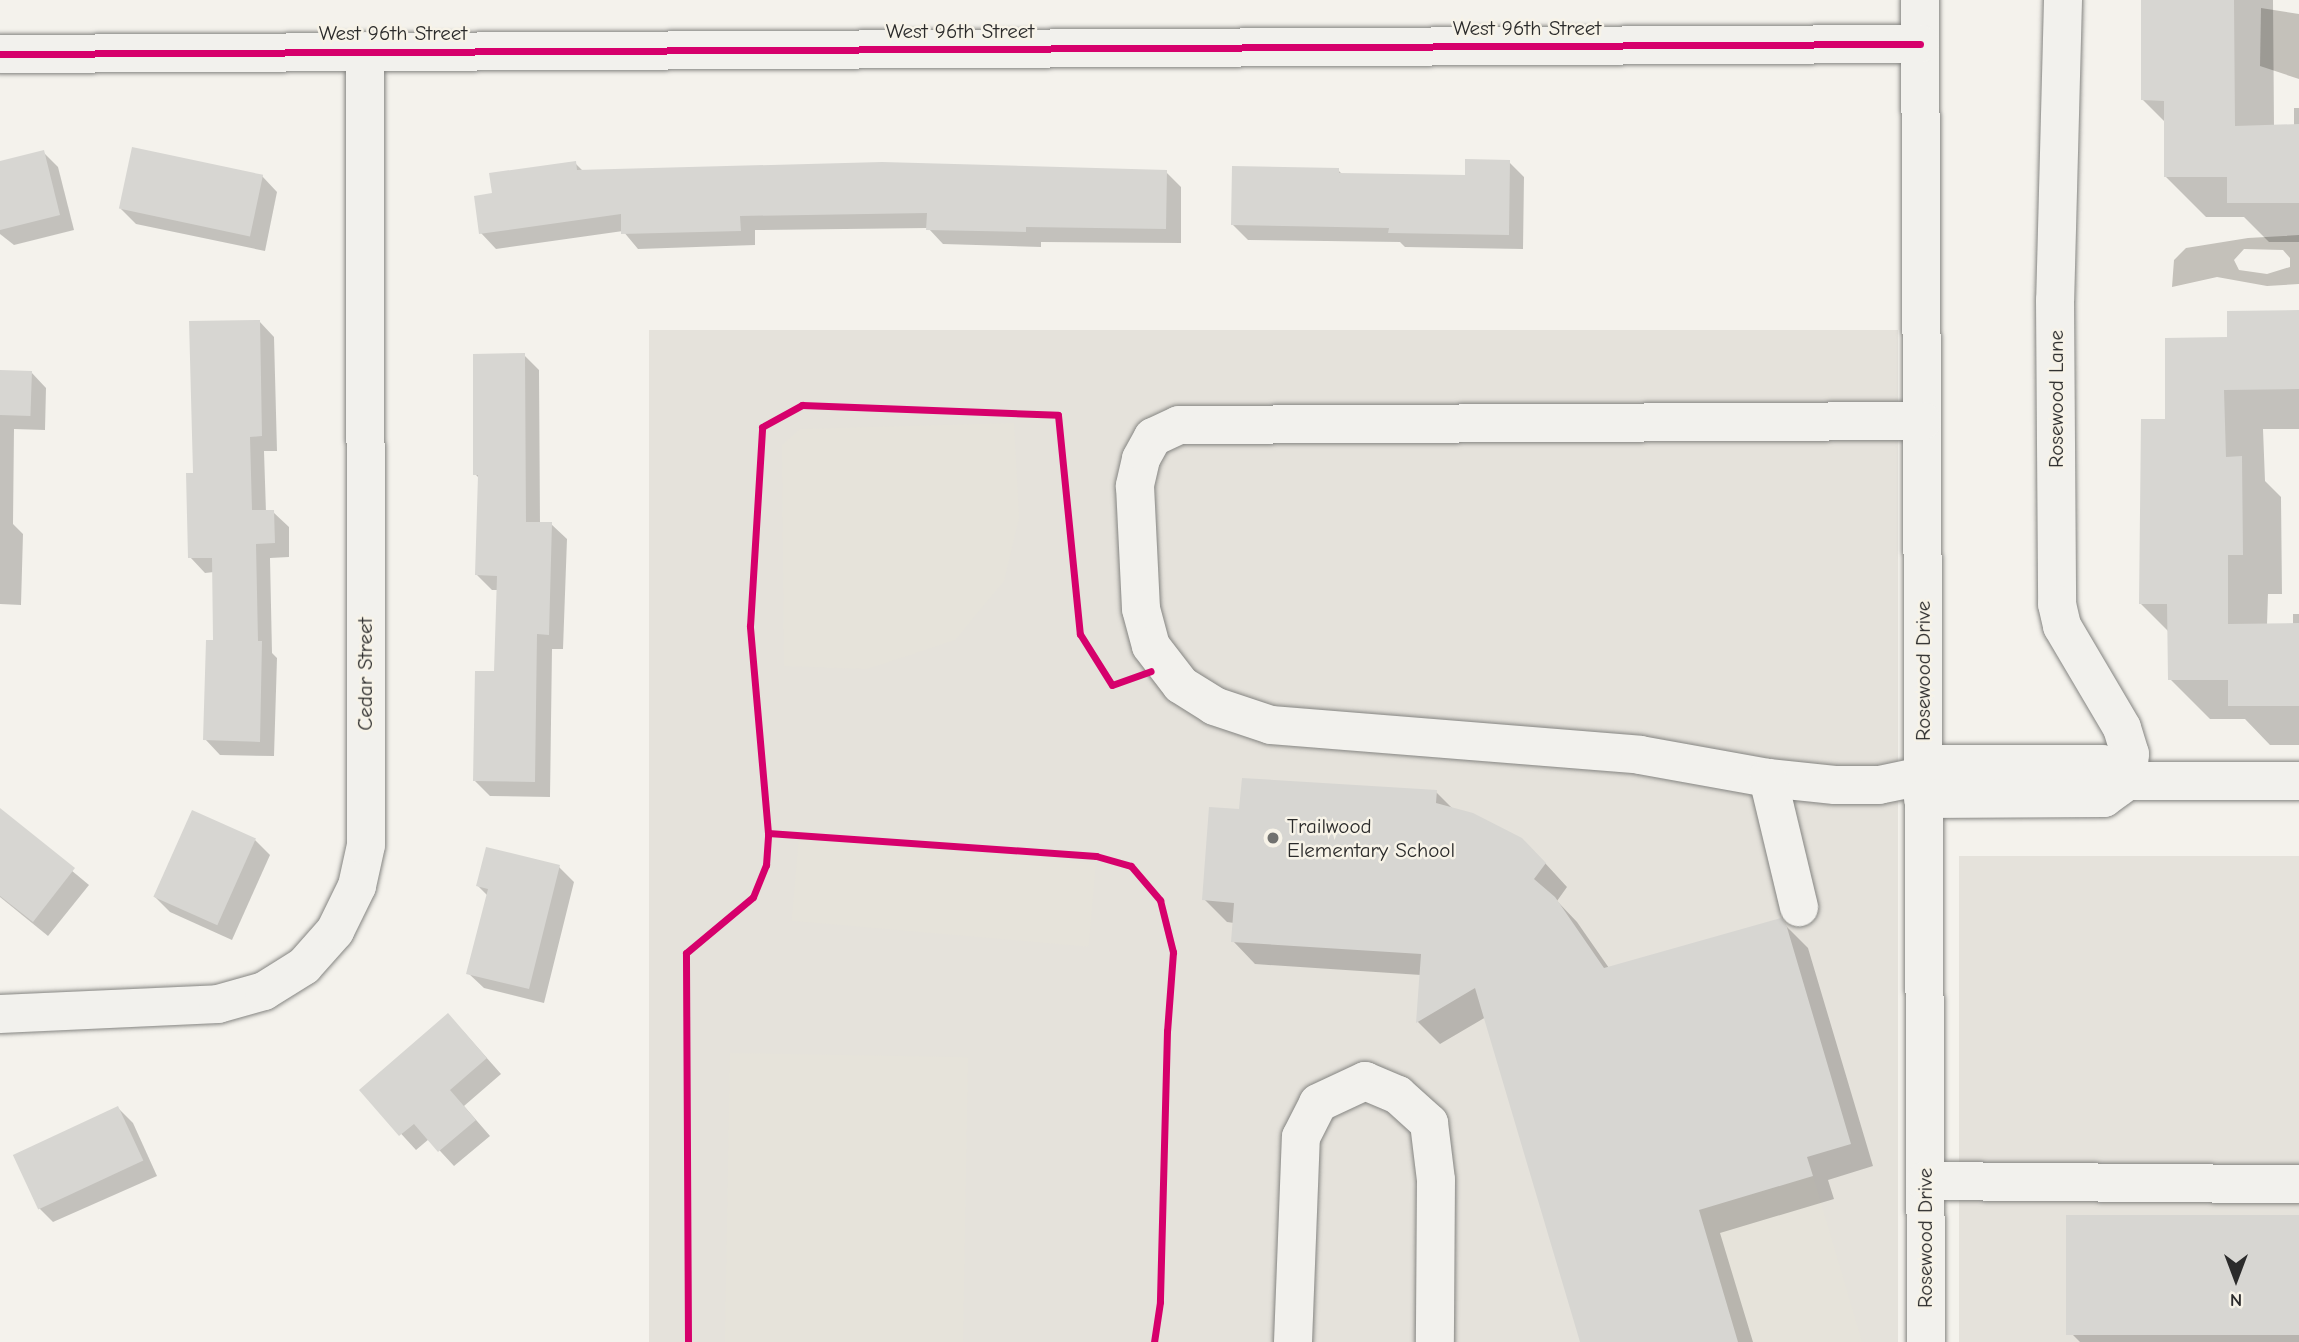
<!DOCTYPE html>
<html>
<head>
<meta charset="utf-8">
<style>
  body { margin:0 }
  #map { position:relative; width:2299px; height:1342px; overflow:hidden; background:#f4f2ec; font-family:"Comic Neue",sans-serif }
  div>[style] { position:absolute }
  .built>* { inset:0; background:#e5e2db; transform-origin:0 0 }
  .green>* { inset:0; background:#e6e3da; transform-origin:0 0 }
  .water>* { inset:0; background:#c4c1ba }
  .shadow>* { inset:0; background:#0003 }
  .building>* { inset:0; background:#d7d6d2; transform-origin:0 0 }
  .roads { filter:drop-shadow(0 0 2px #858582) drop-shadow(0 0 2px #858582) }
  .minor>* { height:38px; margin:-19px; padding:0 19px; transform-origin:19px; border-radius:19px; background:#f2f1ed }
  .cycleway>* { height:7px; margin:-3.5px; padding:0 3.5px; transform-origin:3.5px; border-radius:3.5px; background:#d6006c }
  .dots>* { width:19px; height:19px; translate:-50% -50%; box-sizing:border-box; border:4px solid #f7f3e8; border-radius:50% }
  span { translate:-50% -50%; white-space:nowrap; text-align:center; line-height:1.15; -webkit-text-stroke:5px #f7f3e8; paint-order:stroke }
  .street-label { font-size:21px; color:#2b2b2b }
  .poi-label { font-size:21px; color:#2b2b2b }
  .left { translate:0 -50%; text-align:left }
  .north { position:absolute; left:2201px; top:1244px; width:70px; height:70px; -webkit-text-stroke:5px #f7f3e8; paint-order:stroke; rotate:180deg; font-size:19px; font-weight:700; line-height:28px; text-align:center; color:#2b2b2b }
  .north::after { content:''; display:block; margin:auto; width:24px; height:32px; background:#2b2b2b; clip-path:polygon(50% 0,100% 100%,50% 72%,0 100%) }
</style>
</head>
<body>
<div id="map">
  <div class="built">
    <div style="left:649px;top:330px;width:1249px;height:1012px"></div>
    <div style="left:2299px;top:856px;width:486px;height:340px;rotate:90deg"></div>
  </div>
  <div class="green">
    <div style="clip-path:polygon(1014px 423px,1019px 518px,1004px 581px,955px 640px,867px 669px,784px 666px,782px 445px,800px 429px)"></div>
    <div style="left:799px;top:837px;width:298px;height:84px;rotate:5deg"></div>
    <div style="left:730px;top:1053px;width:238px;height:289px;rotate:1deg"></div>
    <div style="clip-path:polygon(1813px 1176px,1862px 1342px,1738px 1342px,1699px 1210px)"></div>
  </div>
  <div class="water">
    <div style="clip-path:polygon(2261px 8px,2299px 14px,2299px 79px,2260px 66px)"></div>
    <div style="clip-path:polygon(evenodd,2299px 235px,2299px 284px,2267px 286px,2217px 277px,2172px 287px,2174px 260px,2186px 248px,2248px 238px,2299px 235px,2244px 249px,2283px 250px,2290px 258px,2290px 267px,2267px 274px,2239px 270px,2234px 260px,2244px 249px)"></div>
  </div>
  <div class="shadow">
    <div style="clip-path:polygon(2143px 0,2273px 0,2274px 127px,2294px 126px,2294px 108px,2299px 108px,2299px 242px,2269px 242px,2244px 217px,2206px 217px,2166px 177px,2166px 123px,2142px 99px)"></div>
    <div style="clip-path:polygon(43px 152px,58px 167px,74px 230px,14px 245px,0 234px,0 163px)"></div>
    <div style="clip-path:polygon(1509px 162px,1524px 177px,1523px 249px,1405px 247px,1400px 242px,1248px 240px,1232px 224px,1338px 170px,1343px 175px,1467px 177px)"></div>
    <div style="clip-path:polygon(575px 163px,584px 172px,1166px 172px,1181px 187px,1181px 243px,1041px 242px,1041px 247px,943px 244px,928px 228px,755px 230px,755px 245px,638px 249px,623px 231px,496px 249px,481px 233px,494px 195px)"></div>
    <div style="clip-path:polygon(262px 176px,277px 192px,265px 251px,136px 224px,121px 209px)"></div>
    <div style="clip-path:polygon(2299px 312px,2299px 429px,2263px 429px,2265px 481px,2281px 497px,2282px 594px,2268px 594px,2267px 625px,2293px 625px,2293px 614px,2299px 614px,2299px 745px,2270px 745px,2245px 719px,2210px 719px,2170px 679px,2169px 632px,2140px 603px,2166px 421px,2228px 339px)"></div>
    <div style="clip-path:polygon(259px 321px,274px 337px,277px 451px,264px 451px,266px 512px,273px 512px,289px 527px,289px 557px,270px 558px,272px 653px,277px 658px,274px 756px,220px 755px,205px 739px,215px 642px,214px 572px,205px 573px,190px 557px,194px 474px)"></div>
    <div style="clip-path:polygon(524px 355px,539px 370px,540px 524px,551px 524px,567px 539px,563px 649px,552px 649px,550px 797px,490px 796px,475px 781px,496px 673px,498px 590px,492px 590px,477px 575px,480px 479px,475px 474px)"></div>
    <div style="clip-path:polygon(0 372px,31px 372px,46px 388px,45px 430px,14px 429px,13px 524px,23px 534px,21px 605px,0 604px,0 755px)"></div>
    <div style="clip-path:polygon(1436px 792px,1454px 810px,1545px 863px,1567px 887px,1557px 901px,1577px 922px,1609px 968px,1780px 920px,1808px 948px,1873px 1166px,1828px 1180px,1834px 1199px,1720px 1233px,1753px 1342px,1582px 1342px,1486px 1017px,1440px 1044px,1418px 1022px,1421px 975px,1255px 964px,1233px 941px,1234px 923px,1227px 922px,1204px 899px,1241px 811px)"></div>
    <div style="clip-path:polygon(0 811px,89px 885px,48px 936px,0 897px)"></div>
    <div style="clip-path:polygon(255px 840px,270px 855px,232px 940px,170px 912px,155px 897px)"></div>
    <div style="clip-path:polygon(559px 867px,574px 882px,544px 1003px,484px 988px,468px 973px,488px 896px,478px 886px)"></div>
    <div style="clip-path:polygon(463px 1031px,501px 1074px,464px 1106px,490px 1136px,454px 1166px,429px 1139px,416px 1150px,361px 1090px)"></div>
    <div style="clip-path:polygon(118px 1108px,133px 1123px,157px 1176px,53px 1222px,38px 1207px)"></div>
    <div style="clip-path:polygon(2299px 1217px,2299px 1342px,2080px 1342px,2072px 1334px)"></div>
  </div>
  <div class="building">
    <div style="clip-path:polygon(2141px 0,2234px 0,2235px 126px,2299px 124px,2299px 203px,2227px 203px,2227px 177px,2164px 177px,2164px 101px,2141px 100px)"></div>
    <div style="left:132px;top:147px;width:134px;height:63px;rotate:12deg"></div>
    <div style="clip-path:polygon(44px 150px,60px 215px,0 230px,0 161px)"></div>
    <div style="clip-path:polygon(1465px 159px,1510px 160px,1509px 235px,1388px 233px,1389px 228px,1231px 225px,1232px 166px,1339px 168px,1339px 173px,1465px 175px)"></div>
    <div style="clip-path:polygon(576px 161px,577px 170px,882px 162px,1167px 170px,1166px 229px,1026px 227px,1026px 232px,926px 230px,927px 213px,740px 216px,741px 231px,621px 234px,621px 214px,479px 234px,474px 196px,492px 193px,489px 173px)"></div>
    <div style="clip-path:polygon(2299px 310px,2299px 389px,2224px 390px,2226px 457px,2242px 456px,2243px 555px,2228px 555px,2228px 624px,2299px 623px,2299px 706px,2228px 706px,2228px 680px,2168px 680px,2167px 604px,2139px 604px,2141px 419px,2165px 419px,2165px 338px,2227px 337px,2227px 311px)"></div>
    <div style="clip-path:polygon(260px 320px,262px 436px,250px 437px,252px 510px,274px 510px,275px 543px,256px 544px,258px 641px,262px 641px,260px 742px,203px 740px,206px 640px,213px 640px,212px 558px,188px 558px,186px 473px,193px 473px,189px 321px)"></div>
    <div style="clip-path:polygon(525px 353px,526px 522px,552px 522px,549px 635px,537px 634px,535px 782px,473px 781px,475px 671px,494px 671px,497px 576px,475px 575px,478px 475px,473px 475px,473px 354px)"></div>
    <div style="left:0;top:370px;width:32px;height:45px;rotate:2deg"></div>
    <div style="clip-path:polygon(1242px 778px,1437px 790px,1436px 803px,1473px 813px,1522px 838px,1546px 863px,1534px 879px,1555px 897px,1604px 968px,1781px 918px,1786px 924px,1851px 1144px,1807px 1157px,1813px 1176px,1699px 1210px,1738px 1342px,1580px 1342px,1475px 988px,1416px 1023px,1421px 954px,1231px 942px,1234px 903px,1202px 900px,1209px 807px,1239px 809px)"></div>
    <div style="clip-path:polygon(0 808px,75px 868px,33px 922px,0 896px)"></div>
    <div style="left:192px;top:810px;width:70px;height:95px;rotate:24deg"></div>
    <div style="clip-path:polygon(486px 847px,560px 865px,529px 989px,466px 974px,488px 889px,476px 886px)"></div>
    <div style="clip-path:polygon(448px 1013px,487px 1058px,450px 1090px,476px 1120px,438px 1152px,414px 1124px,399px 1136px,359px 1090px)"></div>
    <div style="left:118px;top:1106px;width:60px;height:116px;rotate:65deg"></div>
    <div style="left:2066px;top:1215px;width:233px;height:120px"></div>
  </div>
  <div class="roads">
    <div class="minor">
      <div style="left:1920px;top:0;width:1342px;rotate:89.74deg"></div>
      <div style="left:2063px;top:0;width:300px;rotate:91.5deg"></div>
      <div style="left:2055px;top:300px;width:304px;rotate:89.6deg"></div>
      <div style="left:2057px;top:604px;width:23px;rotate:77deg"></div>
      <div style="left:2062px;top:626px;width:118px;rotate:59.5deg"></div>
      <div style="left:2122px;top:728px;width:27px;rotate:73deg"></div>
      <div style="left:2130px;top:754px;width:27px;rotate:96deg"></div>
      <div style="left:0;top:54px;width:1920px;rotate:-0.3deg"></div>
      <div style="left:1922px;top:421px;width:743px;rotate:179.69deg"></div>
      <div style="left:1179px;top:425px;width:29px;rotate:155deg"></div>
      <div style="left:1153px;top:437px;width:25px;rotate:119deg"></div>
      <div style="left:1141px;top:459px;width:28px;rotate:103deg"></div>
      <div style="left:1135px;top:486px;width:123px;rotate:87.2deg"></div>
      <div style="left:1141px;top:609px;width:38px;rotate:75deg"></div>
      <div style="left:1151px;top:646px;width:49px;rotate:52.4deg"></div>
      <div style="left:1181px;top:685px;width:39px;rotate:32deg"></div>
      <div style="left:1214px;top:706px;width:60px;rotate:18.4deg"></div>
      <div style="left:1271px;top:725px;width:370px;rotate:4.6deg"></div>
      <div style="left:1640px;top:755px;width:130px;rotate:10.2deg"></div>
      <div style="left:1768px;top:778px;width:67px;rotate:6deg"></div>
      <div style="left:1835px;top:785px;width:44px"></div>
      <div style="left:1879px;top:785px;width:45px;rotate:-11.6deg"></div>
      <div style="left:1923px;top:764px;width:179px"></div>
      <div style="left:2102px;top:764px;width:30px;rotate:34deg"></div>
      <div style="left:2127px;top:781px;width:172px"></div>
      <div style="left:1768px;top:778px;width:133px;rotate:76.5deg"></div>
      <div style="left:1923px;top:799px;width:181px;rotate:-0.3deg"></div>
      <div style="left:2104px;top:798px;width:29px;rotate:-36deg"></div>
      <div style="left:0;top:1014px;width:218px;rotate:-2.6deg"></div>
      <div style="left:218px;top:1004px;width:48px;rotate:-15.8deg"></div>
      <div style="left:264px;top:991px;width:47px;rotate:-32deg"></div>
      <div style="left:304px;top:966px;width:47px;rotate:-48.5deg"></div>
      <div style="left:335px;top:931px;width:50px;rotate:-63.9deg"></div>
      <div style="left:357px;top:886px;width:42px;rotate:-77.6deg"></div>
      <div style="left:366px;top:845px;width:794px;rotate:-90.07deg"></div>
      <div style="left:1925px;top:1181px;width:374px;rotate:0.5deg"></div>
      <div style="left:1293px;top:1342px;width:205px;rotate:-87.8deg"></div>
      <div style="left:1301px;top:1137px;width:38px;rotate:-63deg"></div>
      <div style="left:1318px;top:1103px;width:52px;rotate:-25.1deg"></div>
      <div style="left:1365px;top:1081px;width:36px;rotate:23deg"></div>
      <div style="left:1398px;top:1095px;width:42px;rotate:42.1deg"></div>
      <div style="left:1429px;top:1123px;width:57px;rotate:83deg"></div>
      <div style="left:1436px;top:1180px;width:162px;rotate:90.4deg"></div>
    </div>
  </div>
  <div class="cycleway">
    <div style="left:0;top:54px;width:1920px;rotate:-0.3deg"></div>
    <div style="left:768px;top:833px;width:208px;rotate:-95deg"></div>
    <div style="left:750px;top:626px;width:199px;rotate:-86.5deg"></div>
    <div style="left:762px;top:427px;width:46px;rotate:-28.8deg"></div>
    <div style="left:802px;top:405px;width:256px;rotate:2.2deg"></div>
    <div style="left:1058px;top:415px;width:220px;rotate:84.3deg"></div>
    <div style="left:1080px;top:634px;width:60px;rotate:57.9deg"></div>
    <div style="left:1112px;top:685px;width:41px;rotate:-19.7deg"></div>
    <div style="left:688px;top:1342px;width:389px;rotate:-90.3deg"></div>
    <div style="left:686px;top:953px;width:87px;rotate:-39.9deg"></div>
    <div style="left:753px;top:897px;width:35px;rotate:-68deg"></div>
    <div style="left:766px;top:865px;width:32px;rotate:-86deg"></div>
    <div style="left:768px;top:833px;width:329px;rotate:4deg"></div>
    <div style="left:1096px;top:856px;width:36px;rotate:16deg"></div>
    <div style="left:1131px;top:866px;width:45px;rotate:49.5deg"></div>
    <div style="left:1160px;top:900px;width:54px;rotate:76deg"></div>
    <div style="left:1173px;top:952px;width:79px;rotate:94.3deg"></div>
    <div style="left:1167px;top:1031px;width:271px;rotate:91.5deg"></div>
    <div style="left:1160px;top:1302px;width:40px;rotate:98.5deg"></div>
  </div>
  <div class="dots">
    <div style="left:1273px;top:838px;background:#71716f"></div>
  </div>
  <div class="street-label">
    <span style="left:1527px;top:28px">West 96th Street</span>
    <span style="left:960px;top:31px">West 96th Street</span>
    <span style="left:393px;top:33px">West 96th Street</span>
    <span style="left:2056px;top:399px;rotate:-90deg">Rosewood Lane</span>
    <span style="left:1923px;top:671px;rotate:-90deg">Rosewood Drive</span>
    <span style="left:365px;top:674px;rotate:-90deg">Cedar Street</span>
    <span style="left:1925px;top:1238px;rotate:-90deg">Rosewood Drive</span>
  </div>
  <div class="poi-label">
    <span class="left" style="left:1287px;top:838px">Trailwood<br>Elementary School</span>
  </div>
  <div class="north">N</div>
</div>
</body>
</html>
